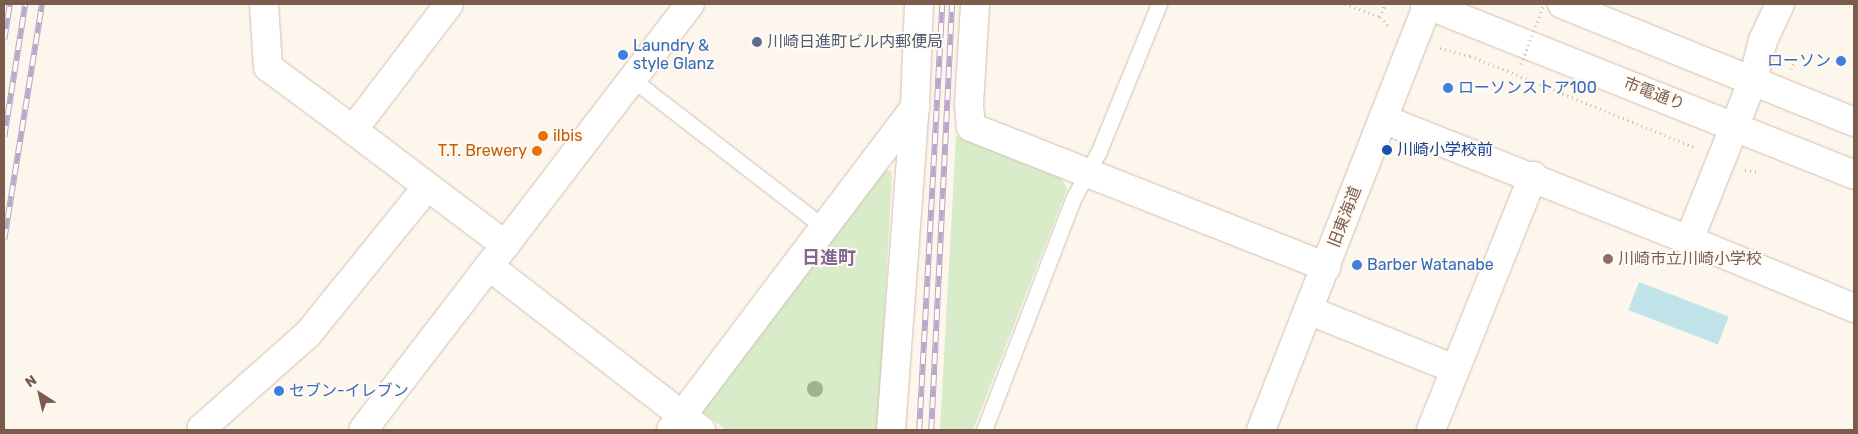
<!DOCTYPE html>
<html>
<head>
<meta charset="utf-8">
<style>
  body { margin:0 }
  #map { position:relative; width:1858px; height:434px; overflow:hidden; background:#fdf6ec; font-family:Rubik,"Noto Sans JP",sans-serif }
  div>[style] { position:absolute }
  .green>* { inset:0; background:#d8ecc9 }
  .water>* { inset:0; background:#bfe3e8; transform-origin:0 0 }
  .path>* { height:3px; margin-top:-1.5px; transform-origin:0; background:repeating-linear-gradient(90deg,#d9b8a5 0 1px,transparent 0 5px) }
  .roads { filter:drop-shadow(0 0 1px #d1beb0) drop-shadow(0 0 1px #d1beb0) }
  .service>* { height:15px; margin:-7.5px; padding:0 7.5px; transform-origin:7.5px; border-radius:7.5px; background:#fff }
  .minor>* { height:28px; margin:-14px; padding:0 14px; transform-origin:14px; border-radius:14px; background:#fff }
  .tertiary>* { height:28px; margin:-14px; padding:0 14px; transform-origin:14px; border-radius:14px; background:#fff }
  .secondary>* { height:28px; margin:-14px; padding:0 14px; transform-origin:14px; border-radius:14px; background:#fff }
  .rail>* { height:5.5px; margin-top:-2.75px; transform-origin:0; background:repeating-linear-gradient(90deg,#fffaf3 0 11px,#b9a8c9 0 22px); box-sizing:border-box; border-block:1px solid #b9a8c9 }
  .path-bridge>* { height:3px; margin-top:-1.5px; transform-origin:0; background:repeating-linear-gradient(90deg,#d9b8a5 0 1px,transparent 0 5px) }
  .trees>* { width:16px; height:16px; margin:-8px; border-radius:50%; background:#a0b28e }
  .dots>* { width:14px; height:14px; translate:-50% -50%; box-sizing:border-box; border:2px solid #fffaf3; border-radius:50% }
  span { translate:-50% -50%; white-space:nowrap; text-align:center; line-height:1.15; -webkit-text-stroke:4px #fffaf3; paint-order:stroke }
  .service-label { font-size:16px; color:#4e5e75 }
  .left { translate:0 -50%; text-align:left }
  .shop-label { font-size:16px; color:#366cbe }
  .right { translate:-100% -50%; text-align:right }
  .street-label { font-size:16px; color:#7a5c4d }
  .food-label { font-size:16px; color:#c56008 }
  .transit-label { font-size:16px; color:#164399 }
  .education-label { font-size:16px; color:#785e54 }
  .neighbourhood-label { font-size:18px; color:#846695; font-weight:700 }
  .frame { position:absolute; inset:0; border:5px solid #7a5c4d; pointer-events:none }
  .north { position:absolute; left:15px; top:369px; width:50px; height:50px; -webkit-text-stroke:4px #fffaf3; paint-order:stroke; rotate:325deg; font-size:14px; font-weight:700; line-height:20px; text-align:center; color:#7a5c4d }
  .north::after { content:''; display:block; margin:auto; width:18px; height:22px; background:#7a5c4d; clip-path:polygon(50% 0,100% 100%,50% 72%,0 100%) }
</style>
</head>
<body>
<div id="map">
  <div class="green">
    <div style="clip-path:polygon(956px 136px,1062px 179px,1067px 189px,973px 430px,940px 430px)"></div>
    <div style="clip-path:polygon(878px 167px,892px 172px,878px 430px,726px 430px,703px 412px,702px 401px)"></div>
  </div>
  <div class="water">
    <div style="left:1639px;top:282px;width:96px;height:30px;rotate:21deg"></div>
  </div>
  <div class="path">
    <div style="left:1345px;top:4px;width:37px;rotate:20deg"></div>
    <div style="left:1380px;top:17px;width:13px;rotate:48deg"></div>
    <div style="left:1380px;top:17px;width:14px;rotate:-69deg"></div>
    <div style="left:1440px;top:48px;width:31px;rotate:15deg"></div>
    <div style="left:1470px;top:56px;width:245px;rotate:22.1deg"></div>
    <div style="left:1791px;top:69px;width:11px;rotate:-63deg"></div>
    <div style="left:1745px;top:170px;width:14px;rotate:8deg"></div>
  </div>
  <div class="roads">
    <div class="service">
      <div style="left:632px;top:79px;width:244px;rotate:37.7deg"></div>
      <div style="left:984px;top:430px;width:250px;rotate:-68.9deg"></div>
      <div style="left:1074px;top:197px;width:52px;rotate:-61.5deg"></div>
      <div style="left:1099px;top:151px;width:159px;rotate:-67.8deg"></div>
    </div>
    <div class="minor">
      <div style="left:264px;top:4px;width:63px;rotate:86.4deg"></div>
      <div style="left:268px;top:67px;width:106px;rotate:36.5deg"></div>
      <div style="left:449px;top:4px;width:158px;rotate:127.3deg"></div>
      <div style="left:353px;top:130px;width:191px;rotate:37.1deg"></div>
      <div style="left:975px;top:4px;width:101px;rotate:93.4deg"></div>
      <div style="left:969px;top:105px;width:22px;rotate:85deg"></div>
      <div style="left:971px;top:127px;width:382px;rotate:21.5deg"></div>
      <div style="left:1780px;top:4px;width:40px;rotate:115deg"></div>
      <div style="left:1763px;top:40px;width:41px;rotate:104deg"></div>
      <div style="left:1753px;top:80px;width:172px;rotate:111.8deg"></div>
      <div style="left:1689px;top:240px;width:178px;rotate:22.4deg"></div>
      <div style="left:1383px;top:119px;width:329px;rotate:21.6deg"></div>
      <div style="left:490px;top:267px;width:267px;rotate:37.7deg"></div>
      <div style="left:1308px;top:310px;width:158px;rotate:21.9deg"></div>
      <div style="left:204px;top:430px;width:3px;rotate:-135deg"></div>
      <div style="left:202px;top:428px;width:142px;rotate:-41.6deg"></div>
      <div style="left:308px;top:334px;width:189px;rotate:-51deg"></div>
      <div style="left:363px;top:430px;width:537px;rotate:-52.49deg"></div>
      <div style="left:671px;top:430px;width:405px;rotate:-52.9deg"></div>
      <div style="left:891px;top:430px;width:324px;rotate:-85.8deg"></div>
      <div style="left:915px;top:107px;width:103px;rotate:-87.8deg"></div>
      <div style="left:1431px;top:430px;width:274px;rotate:-68.1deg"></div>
    </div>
    <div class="tertiary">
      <div style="left:1261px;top:430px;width:458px;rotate:-68.6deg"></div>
    </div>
    <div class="secondary">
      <div style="left:1425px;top:4px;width:462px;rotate:21.7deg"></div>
      <div style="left:1562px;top:4px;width:315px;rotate:22deg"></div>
    </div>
  </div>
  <div class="rail">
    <div style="left:4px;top:40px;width:36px;rotate:-81deg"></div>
    <div style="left:4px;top:137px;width:135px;rotate:-81deg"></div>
    <div style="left:4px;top:240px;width:239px;rotate:-80.9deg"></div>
    <div style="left:919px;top:430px;width:427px;rotate:-86.9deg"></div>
    <div style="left:931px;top:430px;width:427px;rotate:-87.2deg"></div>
  </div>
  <div class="path-bridge">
    <div style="left:1521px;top:64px;width:64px;rotate:-69deg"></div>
  </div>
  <div class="trees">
    <div style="left:815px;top:389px"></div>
  </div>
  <div class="dots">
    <div style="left:757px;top:42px;background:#5c6f8a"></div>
    <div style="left:623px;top:55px;background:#3f7fe0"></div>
    <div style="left:1841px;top:61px;background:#3f7fe0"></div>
    <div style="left:1448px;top:88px;background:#3f7fe0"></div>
    <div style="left:543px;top:136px;background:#e8710a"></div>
    <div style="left:1387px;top:150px;background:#1a4fb4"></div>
    <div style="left:537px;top:151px;background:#e8710a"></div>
    <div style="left:1608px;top:259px;background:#8d6e63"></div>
    <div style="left:1357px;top:265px;background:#3f7fe0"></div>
    <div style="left:279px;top:391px;background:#3f7fe0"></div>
  </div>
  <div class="service-label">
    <span class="left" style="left:767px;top:42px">川崎日進町ビル内郵便局</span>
  </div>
  <div class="shop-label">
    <span class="left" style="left:633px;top:55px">Laundry &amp;<br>style Glanz</span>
    <span class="right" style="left:1831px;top:61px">ローソン</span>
    <span class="left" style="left:1458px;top:88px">ローソンストア100</span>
    <span class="left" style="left:1367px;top:265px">Barber Watanabe</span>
    <span class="left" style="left:289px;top:391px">セブン-イレブン</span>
  </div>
  <div class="street-label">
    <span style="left:1654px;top:94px;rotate:21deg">市電通り</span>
    <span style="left:1345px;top:217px;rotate:-69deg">旧東海道</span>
  </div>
  <div class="food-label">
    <span class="left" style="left:553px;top:136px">ilbis</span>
    <span class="right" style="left:527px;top:151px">T.T. Brewery</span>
  </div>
  <div class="transit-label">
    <span class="left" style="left:1397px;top:150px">川崎小学校前</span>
  </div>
  <div class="education-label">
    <span class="left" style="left:1618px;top:259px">川崎市立川崎小学校</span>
  </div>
  <div class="neighbourhood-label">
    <span style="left:829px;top:258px">日進町</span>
  </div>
  <div class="frame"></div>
  <div class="north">N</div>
</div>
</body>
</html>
